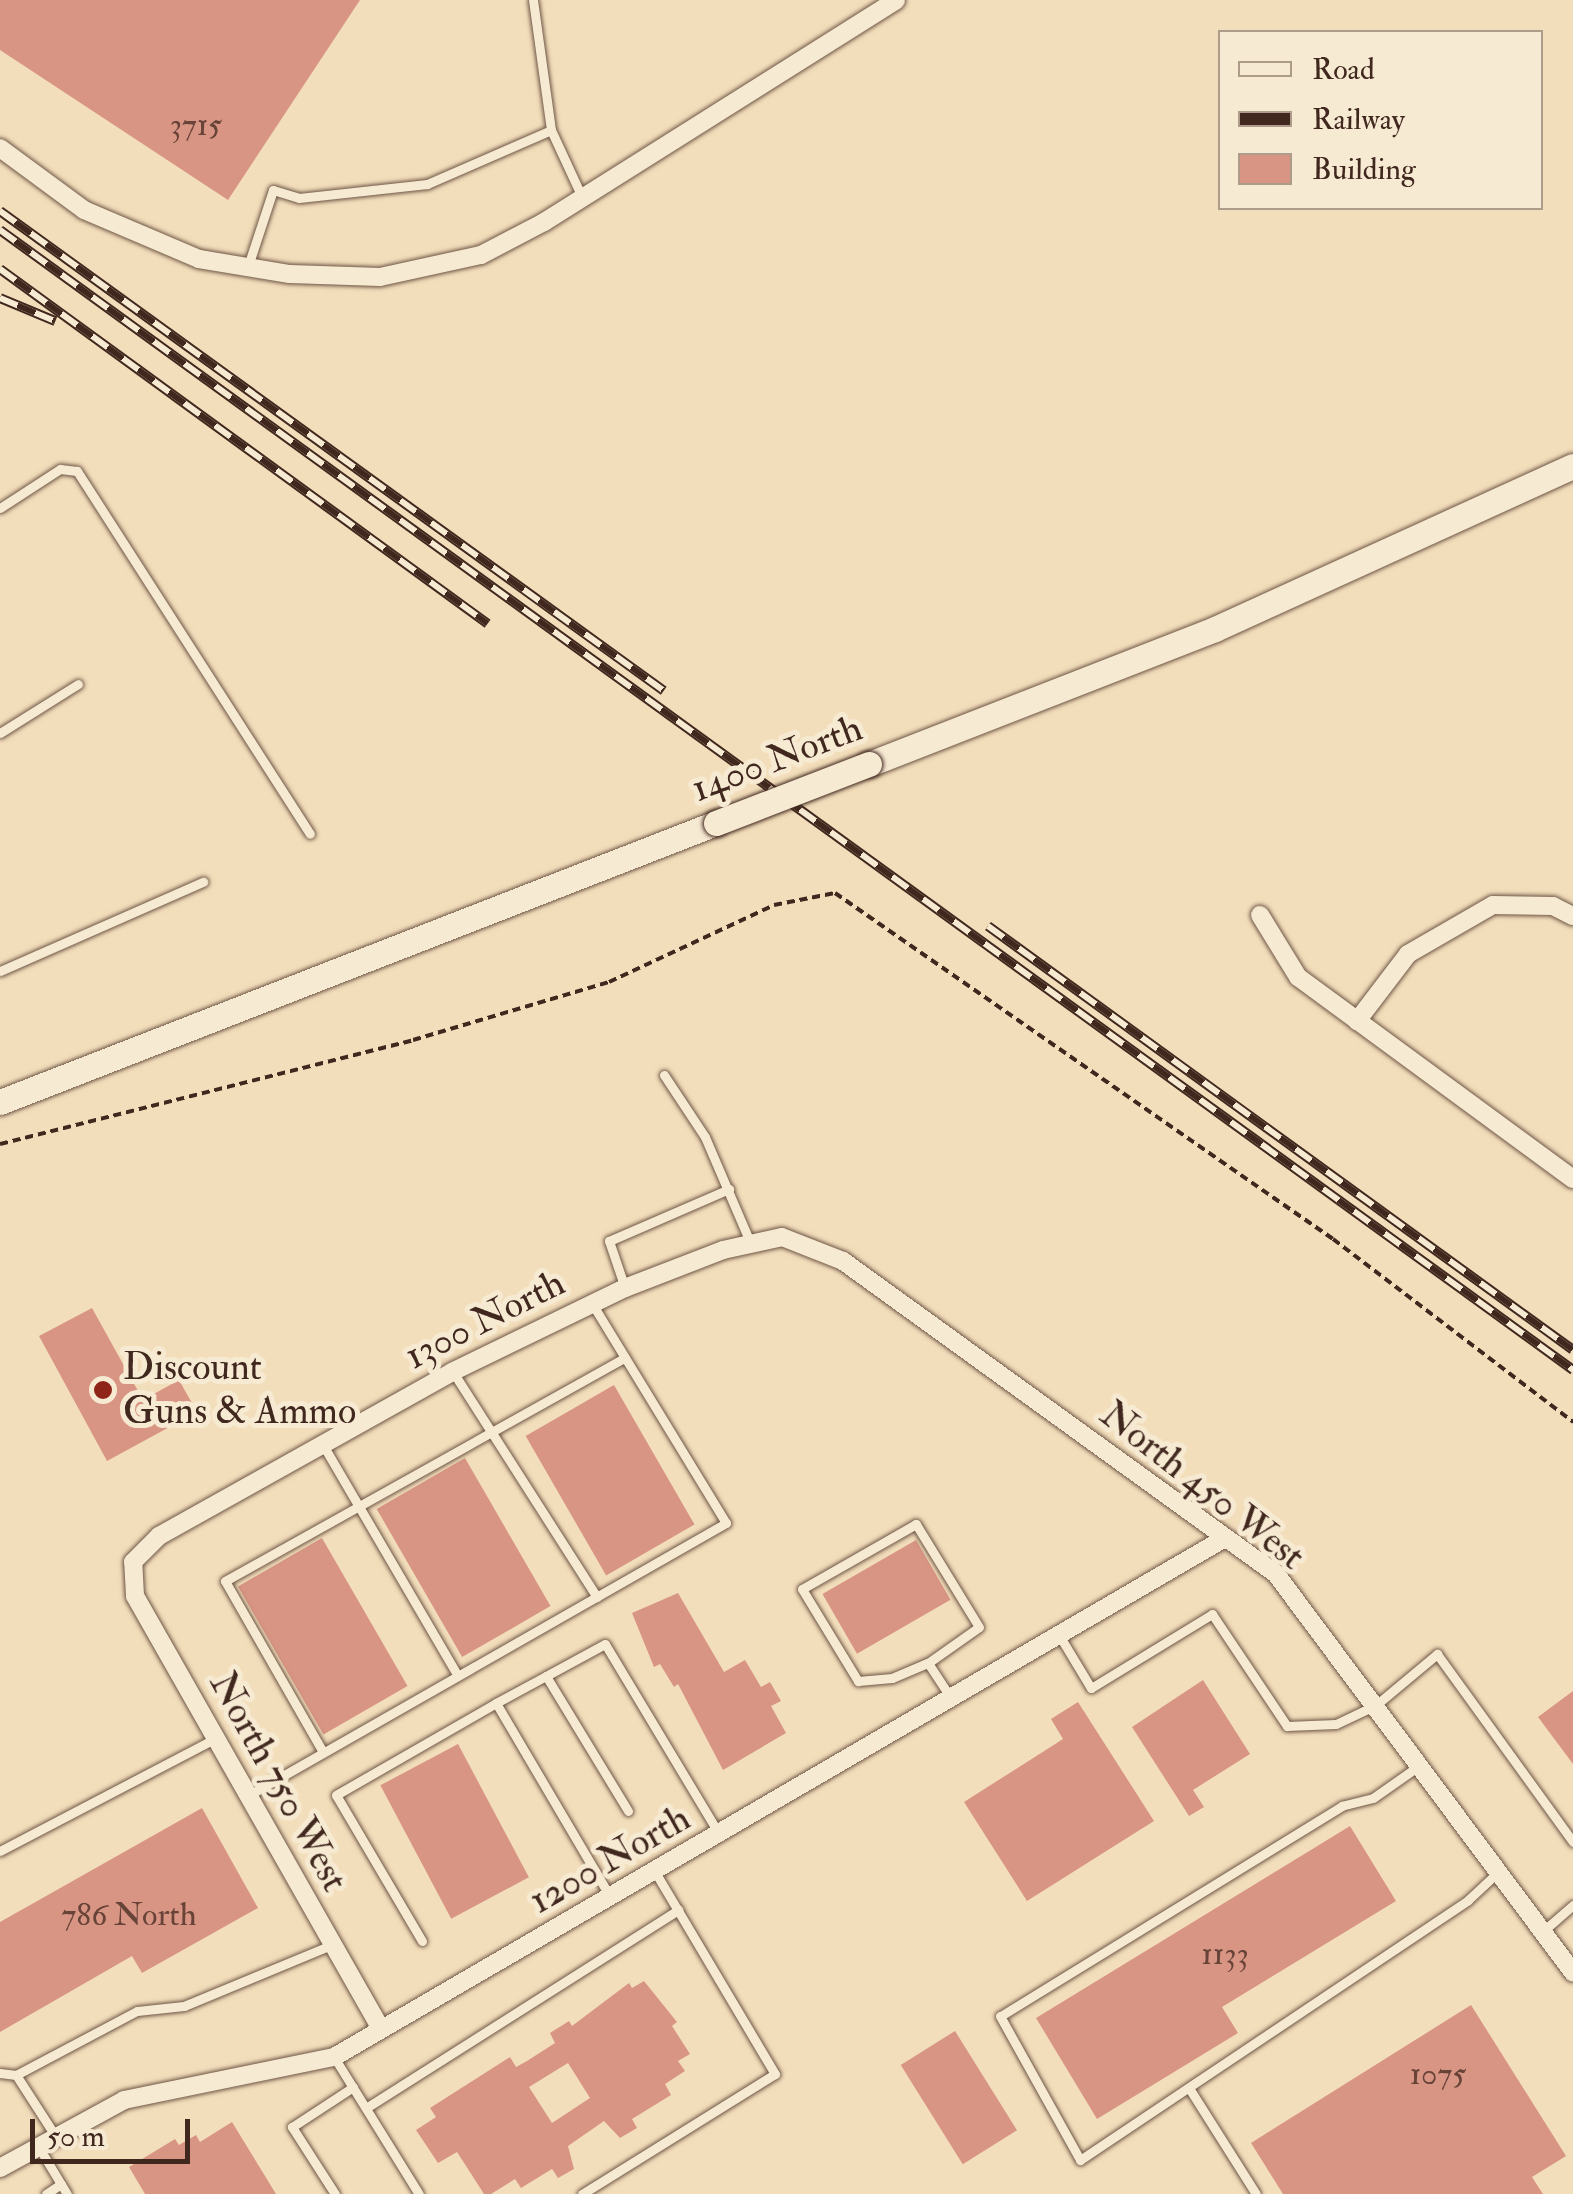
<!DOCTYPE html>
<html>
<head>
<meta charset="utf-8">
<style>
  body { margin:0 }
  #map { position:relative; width:1573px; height:2194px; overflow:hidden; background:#f3debb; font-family:"IM FELL Double Pica",serif }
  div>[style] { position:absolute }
  .building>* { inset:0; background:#d99584; transform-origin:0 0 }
  .path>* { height:4px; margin-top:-2px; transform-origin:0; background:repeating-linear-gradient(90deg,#41281f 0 8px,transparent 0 13px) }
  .roads { filter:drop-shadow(0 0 2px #6e5646) drop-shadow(0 0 2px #6e5646) }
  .service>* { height:9px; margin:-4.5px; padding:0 4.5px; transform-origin:4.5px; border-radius:4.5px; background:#f7ead3 }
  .minor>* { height:18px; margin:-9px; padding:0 9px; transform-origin:9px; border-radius:9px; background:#f7ead3 }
  .secondary>* { height:25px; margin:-12.5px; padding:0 12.5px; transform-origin:12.5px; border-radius:12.5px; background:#f7ead3 }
  .rail>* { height:10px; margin-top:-5px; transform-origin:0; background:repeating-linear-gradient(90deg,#f7ead3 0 19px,#41281f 0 38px); box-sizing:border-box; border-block:2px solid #41281f }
  .bridges { filter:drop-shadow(0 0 2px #41281f) drop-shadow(0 0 2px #41281f) }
  .secondary-bridge>* { height:25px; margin:-12.5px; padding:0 12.5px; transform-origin:12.5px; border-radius:12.5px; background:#f7ead3 }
  .dots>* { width:28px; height:28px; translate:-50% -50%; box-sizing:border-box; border:5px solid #f7ead3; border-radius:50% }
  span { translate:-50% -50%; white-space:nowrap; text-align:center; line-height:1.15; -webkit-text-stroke:10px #f7ead3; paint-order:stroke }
  .number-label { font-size:32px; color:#674338 }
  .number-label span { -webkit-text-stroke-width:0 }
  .street-label { font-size:38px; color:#41281f }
  .poi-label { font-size:38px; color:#41281f }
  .left { translate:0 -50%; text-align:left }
  .legend { position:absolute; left:1218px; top:30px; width:325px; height:180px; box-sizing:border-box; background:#f7ead3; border:2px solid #ae9c8b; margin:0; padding:12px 18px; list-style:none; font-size:30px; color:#41281f }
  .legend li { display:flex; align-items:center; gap:20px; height:50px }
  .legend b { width:50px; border:2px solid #ae9c8b }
  .scale { position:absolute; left:30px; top:2119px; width:160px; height:45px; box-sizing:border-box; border:5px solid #41281f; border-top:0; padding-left:12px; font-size:30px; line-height:35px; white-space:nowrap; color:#41281f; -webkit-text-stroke:8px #f7ead3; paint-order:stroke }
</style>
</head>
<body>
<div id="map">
  <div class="building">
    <div style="clip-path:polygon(0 0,360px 0,228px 200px,0 50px)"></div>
    <div style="clip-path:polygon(92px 1308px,143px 1400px,179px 1380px,197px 1412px,107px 1461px,39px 1336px)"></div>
    <div style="left:614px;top:1385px;width:161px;height:102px;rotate:60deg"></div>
    <div style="left:465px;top:1458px;width:171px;height:102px;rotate:60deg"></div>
    <div style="left:322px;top:1538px;width:171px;height:97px;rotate:60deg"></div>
    <div style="left:916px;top:1540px;width:69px;height:108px;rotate:60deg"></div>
    <div style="clip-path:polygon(678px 1593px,724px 1672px,745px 1660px,761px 1687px,770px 1682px,781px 1701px,771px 1706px,786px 1733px,723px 1770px,678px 1684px,674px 1687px,660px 1664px,654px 1667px,632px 1613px)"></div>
    <div style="clip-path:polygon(1203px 1680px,1250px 1754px,1193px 1790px,1204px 1807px,1189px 1816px,1132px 1727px)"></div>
    <div style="clip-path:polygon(1573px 1691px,1573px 1764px,1538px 1717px)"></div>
    <div style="clip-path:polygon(1078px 1702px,1154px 1821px,1027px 1901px,964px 1802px,1063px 1739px,1051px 1719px)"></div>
    <div style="left:458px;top:1744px;width:151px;height:88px;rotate:62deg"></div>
    <div style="clip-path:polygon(202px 1808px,258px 1908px,142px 1973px,132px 1956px,0 2032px,0 1922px)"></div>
    <div style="clip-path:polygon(1350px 1826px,1396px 1901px,1222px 2007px,1238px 2033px,1097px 2119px,1036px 2018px)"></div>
    <div style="clip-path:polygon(evenodd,644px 1981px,677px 2022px,672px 2026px,690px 2054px,678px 2061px,685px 2071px,665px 2084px,671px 2095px,632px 2119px,637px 2128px,620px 2138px,604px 2121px,568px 2146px,574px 2169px,558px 2178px,552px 2169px,521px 2188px,515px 2179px,491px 2194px,484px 2194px,457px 2152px,438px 2163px,416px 2130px,436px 2117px,430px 2108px,510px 2057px,516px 2067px,527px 2061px,555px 2043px,550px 2033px,569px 2021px,572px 2026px,629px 1983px,632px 1988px,644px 1981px,568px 2063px,590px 2098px,552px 2123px,529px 2087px,568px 2063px)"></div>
    <div style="clip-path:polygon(1471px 2005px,1566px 2156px,1532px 2177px,1543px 2194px,1283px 2194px,1251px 2143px)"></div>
    <div style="left:955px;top:2031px;width:117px;height:64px;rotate:58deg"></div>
    <div style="clip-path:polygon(232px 2122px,276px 2194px,145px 2194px,129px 2167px,175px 2139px,179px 2145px,196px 2135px,200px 2142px)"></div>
  </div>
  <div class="path">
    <div style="left:0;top:1144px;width:426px;rotate:-14.1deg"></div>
    <div style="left:413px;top:1040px;width:204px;rotate:-16.5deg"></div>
    <div style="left:609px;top:982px;width:182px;rotate:-25deg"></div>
    <div style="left:774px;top:905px;width:62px;rotate:-11.1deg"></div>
    <div style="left:835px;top:893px;width:606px;rotate:34.79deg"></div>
    <div style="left:1333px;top:1239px;width:302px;rotate:37.3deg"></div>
  </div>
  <div class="roads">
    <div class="service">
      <div style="left:533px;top:0;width:131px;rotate:82.1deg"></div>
      <div style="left:551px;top:130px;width:74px;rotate:65.2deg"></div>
      <div style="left:248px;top:266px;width:80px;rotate:-71.8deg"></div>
      <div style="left:273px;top:190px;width:27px;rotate:17deg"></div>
      <div style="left:299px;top:198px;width:129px;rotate:-6.2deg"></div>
      <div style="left:427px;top:184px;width:135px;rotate:-23.5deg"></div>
      <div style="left:0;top:508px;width:72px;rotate:-33deg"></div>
      <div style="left:60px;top:469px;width:17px;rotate:7deg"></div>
      <div style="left:77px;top:471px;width:431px;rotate:57.3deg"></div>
      <div style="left:0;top:733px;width:92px;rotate:-32.1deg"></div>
      <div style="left:0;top:971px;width:222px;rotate:-23.7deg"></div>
      <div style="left:664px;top:1075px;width:74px;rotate:56.5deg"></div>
      <div style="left:705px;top:1137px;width:114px;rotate:66.8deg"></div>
      <div style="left:625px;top:1288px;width:50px;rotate:-108.8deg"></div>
      <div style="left:609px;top:1241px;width:131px;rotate:-23.4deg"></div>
      <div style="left:453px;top:1372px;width:267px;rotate:57.4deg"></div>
      <div style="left:323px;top:1445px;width:265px;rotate:59.7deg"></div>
      <div style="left:1059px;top:1635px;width:62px;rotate:58.9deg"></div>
      <div style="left:1091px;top:1688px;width:142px;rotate:-31.4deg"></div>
      <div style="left:1212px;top:1614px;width:135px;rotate:56.2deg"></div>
      <div style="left:1287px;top:1726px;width:49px;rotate:-2.3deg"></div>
      <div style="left:1336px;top:1724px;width:44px;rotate:-25.4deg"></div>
      <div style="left:1376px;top:1705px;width:80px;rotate:-39.9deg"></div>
      <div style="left:1437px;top:1654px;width:232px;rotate:54.1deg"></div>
      <div style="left:928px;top:1663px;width:62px;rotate:-35.2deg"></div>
      <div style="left:979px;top:1627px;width:121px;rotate:-121.5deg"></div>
      <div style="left:916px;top:1524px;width:131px;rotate:150.3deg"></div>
      <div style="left:802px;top:1589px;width:108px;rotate:58.7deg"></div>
      <div style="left:858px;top:1681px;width:34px;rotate:-5deg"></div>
      <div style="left:892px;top:1678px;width:39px;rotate:-23deg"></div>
      <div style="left:928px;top:1663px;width:42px;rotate:56.7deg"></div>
      <div style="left:546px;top:1676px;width:67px;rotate:-28.5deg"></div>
      <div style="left:605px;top:1644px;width:219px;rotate:59deg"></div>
      <div style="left:496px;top:1703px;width:57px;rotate:-28.4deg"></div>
      <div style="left:546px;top:1676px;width:158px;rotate:58.7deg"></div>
      <div style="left:323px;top:1752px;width:197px;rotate:-119.8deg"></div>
      <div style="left:225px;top:1581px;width:458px;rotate:-29.2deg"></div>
      <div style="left:1420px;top:1765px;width:57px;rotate:144.9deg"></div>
      <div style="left:1373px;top:1798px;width:32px;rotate:166deg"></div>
      <div style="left:1342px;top:1806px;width:401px;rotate:148.4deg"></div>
      <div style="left:1000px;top:2016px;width:165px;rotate:60.9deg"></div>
      <div style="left:1080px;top:2160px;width:467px;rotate:-33.8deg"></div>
      <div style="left:1468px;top:1900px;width:40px;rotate:-43deg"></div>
      <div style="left:251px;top:1794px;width:547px;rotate:-29.71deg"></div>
      <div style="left:726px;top:1523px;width:255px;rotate:-121.4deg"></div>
      <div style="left:0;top:1851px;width:242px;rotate:-27.6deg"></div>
      <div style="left:1542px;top:1932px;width:41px;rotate:-41.1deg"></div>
      <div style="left:422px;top:1941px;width:169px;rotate:-120.5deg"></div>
      <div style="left:336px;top:1795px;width:185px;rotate:-29.9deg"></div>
      <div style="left:496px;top:1703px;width:223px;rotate:59.5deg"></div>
      <div style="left:334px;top:2057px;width:161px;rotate:58.2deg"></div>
      <div style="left:0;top:2073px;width:16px;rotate:7deg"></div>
      <div style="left:1189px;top:2088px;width:125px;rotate:57.7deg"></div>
      <div style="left:366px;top:2108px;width:370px;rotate:-32.4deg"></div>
      <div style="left:56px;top:2137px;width:74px;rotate:-122.8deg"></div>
      <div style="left:16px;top:2075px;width:137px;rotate:-27.9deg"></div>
      <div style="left:137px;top:2011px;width:47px;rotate:-6.1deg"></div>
      <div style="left:184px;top:2006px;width:159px;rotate:-22.5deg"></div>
      <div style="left:38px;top:2146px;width:56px;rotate:58.9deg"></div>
      <div style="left:46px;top:2194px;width:18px;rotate:-34deg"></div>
      <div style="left:335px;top:2194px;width:80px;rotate:-122.7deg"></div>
      <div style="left:292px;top:2127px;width:73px;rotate:-33.3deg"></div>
      <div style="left:582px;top:2194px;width:227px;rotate:-31.9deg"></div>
      <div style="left:775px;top:2074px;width:235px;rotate:-120.7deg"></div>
    </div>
    <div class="minor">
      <div style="left:0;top:148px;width:104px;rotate:36.4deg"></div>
      <div style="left:84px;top:210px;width:125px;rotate:23.1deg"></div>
      <div style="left:199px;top:259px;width:92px;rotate:9.4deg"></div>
      <div style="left:290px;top:274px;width:90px;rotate:1.9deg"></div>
      <div style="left:380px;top:277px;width:103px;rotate:-12.3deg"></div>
      <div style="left:481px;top:255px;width:71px;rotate:-27.6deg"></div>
      <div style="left:544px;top:222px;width:416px;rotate:-32.2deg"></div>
      <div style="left:1260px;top:915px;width:73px;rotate:58.5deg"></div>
      <div style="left:1298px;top:977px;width:341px;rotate:36.3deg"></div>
      <div style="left:1357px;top:1021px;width:84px;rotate:-52.7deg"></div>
      <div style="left:1408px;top:954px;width:98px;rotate:-30deg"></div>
      <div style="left:1493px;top:905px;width:60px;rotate:1deg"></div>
      <div style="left:1553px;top:906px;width:22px;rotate:27deg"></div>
      <div style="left:381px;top:2029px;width:498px;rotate:-119.6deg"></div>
      <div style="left:135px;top:1596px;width:34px;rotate:-93deg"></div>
      <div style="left:133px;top:1562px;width:37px;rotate:-45deg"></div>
      <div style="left:159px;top:1536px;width:336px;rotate:-29.2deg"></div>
      <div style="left:452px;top:1372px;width:192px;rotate:-25.9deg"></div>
      <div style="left:625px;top:1288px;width:105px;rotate:-21.2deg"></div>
      <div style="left:723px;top:1250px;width:60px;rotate:-12.4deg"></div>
      <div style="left:782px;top:1237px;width:66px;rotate:21.5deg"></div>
      <div style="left:843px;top:1261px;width:534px;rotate:35.86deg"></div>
      <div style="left:1276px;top:1574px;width:497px;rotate:53.3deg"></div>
      <div style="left:0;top:2168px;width:141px;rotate:-28.7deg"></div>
      <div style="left:124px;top:2100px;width:214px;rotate:-11.6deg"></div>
      <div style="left:334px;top:2057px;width:1031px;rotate:-30.22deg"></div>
    </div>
    <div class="secondary">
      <div style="left:869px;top:764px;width:371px;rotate:-21.3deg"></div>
      <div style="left:1215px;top:629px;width:393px;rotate:-24.5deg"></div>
      <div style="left:0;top:1102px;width:768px;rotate:-21.29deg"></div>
    </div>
  </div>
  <div class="rail">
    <div style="left:0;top:211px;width:819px;rotate:35.86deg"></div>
    <div style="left:0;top:230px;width:1943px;rotate:35.93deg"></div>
    <div style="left:0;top:269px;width:603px;rotate:36.03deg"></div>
    <div style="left:0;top:298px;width:60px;rotate:22.7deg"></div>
    <div style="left:988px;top:926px;width:722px;rotate:35.93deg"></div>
  </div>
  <div class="bridges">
    <div class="secondary-bridge">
      <div style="left:716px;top:823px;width:164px;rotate:-21.1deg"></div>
    </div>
  </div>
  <div class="dots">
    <div style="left:103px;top:1390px;background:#8f2418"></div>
  </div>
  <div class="number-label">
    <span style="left:196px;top:125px">3715</span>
    <span style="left:129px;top:1915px">786 North</span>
    <span style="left:1225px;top:1954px">1133</span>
    <span style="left:1438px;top:2074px">1075</span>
  </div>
  <div class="street-label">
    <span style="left:777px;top:759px;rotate:-21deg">1400 North</span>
    <span style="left:485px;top:1320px;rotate:-27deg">1300 North</span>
    <span style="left:1202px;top:1486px;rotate:38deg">North 450 West</span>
    <span style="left:278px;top:1782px;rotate:61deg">North 750 West</span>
    <span style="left:610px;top:1860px;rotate:-30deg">1200 North</span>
  </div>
  <div class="poi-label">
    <span class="left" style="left:123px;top:1390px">Discount<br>Guns &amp; Ammo</span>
  </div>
  <ul class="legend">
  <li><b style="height:12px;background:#f7ead3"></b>Road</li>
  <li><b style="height:12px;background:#41281f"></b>Railway</li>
  <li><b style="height:28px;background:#d99584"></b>Building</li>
  </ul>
  <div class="scale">50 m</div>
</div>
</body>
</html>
